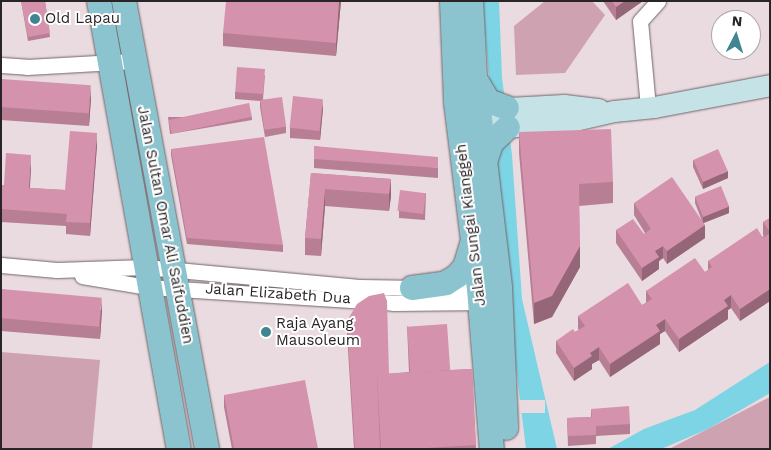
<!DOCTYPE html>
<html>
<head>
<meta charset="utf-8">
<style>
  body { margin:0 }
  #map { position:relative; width:771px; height:450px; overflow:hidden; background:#e9dbe0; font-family:"Work Sans",sans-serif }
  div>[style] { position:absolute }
  .green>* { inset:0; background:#cfa2b2 }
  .water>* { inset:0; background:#7dd4e5 }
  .pier>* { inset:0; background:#e9dbe0; transform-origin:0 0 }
  .roads { filter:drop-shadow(0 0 1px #716569) drop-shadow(0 0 1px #716569) }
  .minor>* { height:15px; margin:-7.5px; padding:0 7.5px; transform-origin:7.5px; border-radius:7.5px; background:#fff }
  .secondary>* { height:21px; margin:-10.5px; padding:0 10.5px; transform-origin:10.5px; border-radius:10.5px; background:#c5e2e7 }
  .primary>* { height:24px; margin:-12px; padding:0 12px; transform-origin:12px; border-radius:12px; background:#8bc4cf }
  .wall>* { inset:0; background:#b77e94 }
  .shaded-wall>* { inset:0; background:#956678 }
  .building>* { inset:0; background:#d592ac; transform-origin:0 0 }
  .dots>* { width:14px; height:14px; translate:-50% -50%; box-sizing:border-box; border:2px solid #fff; border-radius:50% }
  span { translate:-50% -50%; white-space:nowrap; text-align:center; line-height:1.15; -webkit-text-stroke:4px #fff; paint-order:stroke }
  .poi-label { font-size:15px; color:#292426 }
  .left { translate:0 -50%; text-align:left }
  .street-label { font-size:15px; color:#292426 }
  .frame { position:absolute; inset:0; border:2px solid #292426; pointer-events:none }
  .north { position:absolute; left:711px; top:10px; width:50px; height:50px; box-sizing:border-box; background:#fff; border:1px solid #a9a7a8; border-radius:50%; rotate:5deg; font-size:14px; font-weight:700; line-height:20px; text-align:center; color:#292426 }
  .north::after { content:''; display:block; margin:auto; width:18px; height:22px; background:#408592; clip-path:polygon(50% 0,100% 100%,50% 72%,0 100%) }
</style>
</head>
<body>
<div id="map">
  <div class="green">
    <div style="clip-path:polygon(545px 1px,592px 1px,605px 15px,565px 73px,516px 75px,514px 26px)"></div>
    <div style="clip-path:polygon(1px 352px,100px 360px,92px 449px,1px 449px)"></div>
    <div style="clip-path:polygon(770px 397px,770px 449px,669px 449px)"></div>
  </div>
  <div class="water">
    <div style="clip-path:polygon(482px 1px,499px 1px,502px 78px,512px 155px,522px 299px,557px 449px,526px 449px,514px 352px)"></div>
    <div style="clip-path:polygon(770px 362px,770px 393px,708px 429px,661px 449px,608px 449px,644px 429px,695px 410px)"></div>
  </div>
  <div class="pier">
    <div style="left:520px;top:400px;width:25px;height:13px"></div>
  </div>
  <div class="roads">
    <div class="minor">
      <div style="left:1px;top:65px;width:26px;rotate:4deg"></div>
      <div style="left:27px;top:67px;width:106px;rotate:-3.2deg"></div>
      <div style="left:648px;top:107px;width:86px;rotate:-95.3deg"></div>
      <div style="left:640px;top:21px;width:27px;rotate:-48deg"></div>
      <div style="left:1px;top:265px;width:56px;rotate:5.1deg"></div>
      <div style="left:57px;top:270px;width:88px;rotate:-2deg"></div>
      <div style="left:145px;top:267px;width:215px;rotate:5.3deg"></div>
      <div style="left:359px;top:287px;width:127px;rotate:0.9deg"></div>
      <div style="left:82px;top:276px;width:67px;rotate:9.5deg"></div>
      <div style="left:148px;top:287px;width:246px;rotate:3.7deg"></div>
      <div style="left:393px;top:303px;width:94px;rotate:-0.6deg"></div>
    </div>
    <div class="secondary">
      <div style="left:490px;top:109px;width:74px;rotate:-3.1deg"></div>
      <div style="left:564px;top:105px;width:35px;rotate:7deg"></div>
      <div style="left:492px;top:128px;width:74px;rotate:-4.6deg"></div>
      <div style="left:566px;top:122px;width:49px;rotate:-12.9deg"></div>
      <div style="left:614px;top:111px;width:40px;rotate:-5.7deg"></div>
      <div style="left:654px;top:107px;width:118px;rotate:-10.7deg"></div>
    </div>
    <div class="primary">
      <div style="left:99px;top:1px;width:455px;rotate:79.9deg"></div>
      <div style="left:124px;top:1px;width:456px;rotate:79.5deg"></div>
      <div style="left:452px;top:1px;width:101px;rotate:87.7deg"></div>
      <div style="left:456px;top:102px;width:188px;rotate:83deg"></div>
      <div style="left:479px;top:289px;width:161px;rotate:85.4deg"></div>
      <div style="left:471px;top:1px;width:76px;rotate:87deg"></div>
      <div style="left:475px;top:77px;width:212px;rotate:83.2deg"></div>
      <div style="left:500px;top:288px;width:140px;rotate:87.5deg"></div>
      <div style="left:475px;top:79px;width:26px;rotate:59deg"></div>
      <div style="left:488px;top:101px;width:20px;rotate:20deg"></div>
      <div style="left:485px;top:162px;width:20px;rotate:-72deg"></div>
      <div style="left:491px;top:143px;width:23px;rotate:-43deg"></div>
      <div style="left:412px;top:288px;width:34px;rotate:-8deg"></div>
      <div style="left:446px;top:283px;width:13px;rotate:-32deg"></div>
      <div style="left:457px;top:276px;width:12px;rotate:-48deg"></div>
      <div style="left:465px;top:267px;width:24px;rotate:-73deg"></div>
    </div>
  </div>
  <div class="wall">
    <div style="clip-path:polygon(21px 1px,45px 1px,50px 37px,28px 41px)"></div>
    <div style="clip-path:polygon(341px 1px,336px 56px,223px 46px,223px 33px)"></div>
    <div style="clip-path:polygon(603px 1px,643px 1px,616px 20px)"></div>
    <div style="clip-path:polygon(265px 75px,263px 99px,286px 127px,286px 133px,265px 137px,260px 107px,260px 101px,235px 99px,235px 92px)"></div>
    <div style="clip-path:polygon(1px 79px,91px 98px,89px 126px,1px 120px)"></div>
    <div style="clip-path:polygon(323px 108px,320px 140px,290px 138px,290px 128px)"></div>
    <div style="clip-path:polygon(168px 117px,252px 117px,252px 120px,170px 134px)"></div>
    <div style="clip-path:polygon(519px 132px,613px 182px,613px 203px,579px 206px,580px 267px,552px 317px,534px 324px,519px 153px)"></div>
    <div style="clip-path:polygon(97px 145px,90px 236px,66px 234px,66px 226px,1px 222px,1px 185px,4px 185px,31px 167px,30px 188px,65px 190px)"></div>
    <div style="clip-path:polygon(314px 146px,438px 168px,438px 178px,314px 168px)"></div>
    <div style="clip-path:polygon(171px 149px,283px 245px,283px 252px,187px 244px,171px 155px)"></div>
    <div style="clip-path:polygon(693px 160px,728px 178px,703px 189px,693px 167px)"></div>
    <div style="clip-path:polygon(311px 173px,391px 179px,391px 196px,389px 211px,325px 206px,321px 256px,305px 255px,305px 238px)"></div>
    <div style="clip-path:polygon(426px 193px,425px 220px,399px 218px,399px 211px)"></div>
    <div style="clip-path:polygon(695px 197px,729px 213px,704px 223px,705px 238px,667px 264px,663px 258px,659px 261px,659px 269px,642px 281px,616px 243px,616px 230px,644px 234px,645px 233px,634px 215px,634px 203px,702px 221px,695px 203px)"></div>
    <div style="clip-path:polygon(770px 218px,770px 301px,740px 321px,731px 308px,728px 310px,728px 319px,679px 352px,665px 331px,660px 334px,660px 344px,610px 377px,599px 360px,592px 364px,592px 369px,574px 381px,556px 353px,556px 341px,579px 330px,578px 329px,578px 316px,642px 305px,646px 303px,646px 291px,705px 272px,708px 270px,708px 261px,764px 236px,763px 235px,763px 222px)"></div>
    <div style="clip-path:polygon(1px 289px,102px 310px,100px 339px,1px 331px)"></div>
    <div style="clip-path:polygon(347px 321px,389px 374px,409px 372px,407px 326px,450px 370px,472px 369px,476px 449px,354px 449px,347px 333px)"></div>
    <div style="clip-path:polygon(224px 395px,318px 449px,232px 449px,224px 407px)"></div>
    <div style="clip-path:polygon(591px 409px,630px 424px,630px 434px,596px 436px,596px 444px,568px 446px,567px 418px,591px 417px)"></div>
  </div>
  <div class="shaded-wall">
    <div style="clip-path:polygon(339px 1px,341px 1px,336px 56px,336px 43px)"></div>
    <div style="clip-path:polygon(625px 1px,643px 1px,616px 20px,616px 7px)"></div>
    <div style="clip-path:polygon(91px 85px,91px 98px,89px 126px,89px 113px)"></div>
    <div style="clip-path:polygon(323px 99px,323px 108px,320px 140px,320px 131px)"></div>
    <div style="clip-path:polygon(97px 133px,97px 145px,90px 236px,90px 223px)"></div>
    <div style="clip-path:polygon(31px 155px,31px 167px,29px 200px,29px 188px)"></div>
    <div style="clip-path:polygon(728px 171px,728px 178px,703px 189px,703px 182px)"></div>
    <div style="clip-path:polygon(391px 179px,391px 196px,389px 211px,389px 194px)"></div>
    <div style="clip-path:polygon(325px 189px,325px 206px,321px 256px,321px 239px)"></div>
    <div style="clip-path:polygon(729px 206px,729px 213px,703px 223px,703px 217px)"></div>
    <div style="clip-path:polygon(705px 225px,705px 238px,667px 264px,667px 251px)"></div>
    <div style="clip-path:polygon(580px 246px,580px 267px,552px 317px,534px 324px,534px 303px)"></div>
    <div style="clip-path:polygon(663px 246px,663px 258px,659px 261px,659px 269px,642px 281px,642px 268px,655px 251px)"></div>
    <div style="clip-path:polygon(770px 289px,770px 301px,740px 321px,740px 309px)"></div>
    <div style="clip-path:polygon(731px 295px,731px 308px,728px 310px,728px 319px,679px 352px,679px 339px,724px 300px)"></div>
    <div style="clip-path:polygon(102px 297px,102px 310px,100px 339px,100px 327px)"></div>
    <div style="clip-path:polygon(665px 319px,665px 331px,660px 334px,660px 344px,610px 377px,610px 364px,656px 325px)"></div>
    <div style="clip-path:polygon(599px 347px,599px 360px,592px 364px,592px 369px,574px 381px,574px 368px,590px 353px)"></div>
  </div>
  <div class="building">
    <div style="clip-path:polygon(21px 1px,45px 1px,50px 33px,28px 37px)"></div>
    <div style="clip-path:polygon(226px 1px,339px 1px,336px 43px,223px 33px)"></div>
    <div style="clip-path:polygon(612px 1px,625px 1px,616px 7px)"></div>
    <div style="left:237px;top:67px;width:28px;height:25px;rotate:4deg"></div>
    <div style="left:1px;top:79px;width:90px;height:28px;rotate:4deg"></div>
    <div style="left:293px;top:96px;width:30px;height:32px;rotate:6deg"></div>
    <div style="left:282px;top:97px;width:30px;height:22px;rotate:82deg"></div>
    <div style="left:249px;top:103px;width:14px;height:82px;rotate:78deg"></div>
    <div style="clip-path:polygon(611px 129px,613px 182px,579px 184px,580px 246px,552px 296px,534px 303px,519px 132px)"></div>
    <div style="clip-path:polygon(70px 131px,97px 133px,90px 223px,66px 222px,67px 214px,1px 209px,1px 185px,4px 185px,6px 153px,31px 155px,29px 188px,65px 190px)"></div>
    <div style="clip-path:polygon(264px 137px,283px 245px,187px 238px,171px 149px)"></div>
    <div style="clip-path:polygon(314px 146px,438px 157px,438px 168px,314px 159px)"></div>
    <div style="left:718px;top:149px;width:24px;height:27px;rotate:66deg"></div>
    <div style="clip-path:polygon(311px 173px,391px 179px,389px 194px,325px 189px,321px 239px,305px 238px)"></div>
    <div style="clip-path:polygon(672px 177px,705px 225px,667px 251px,663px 246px,655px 251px,659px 257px,642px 268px,616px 230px,633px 219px,644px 234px,651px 229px,634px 203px)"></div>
    <div style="left:721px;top:186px;width:22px;height:28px;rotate:68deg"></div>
    <div style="left:400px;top:190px;width:26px;height:21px;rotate:7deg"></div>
    <div style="clip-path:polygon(770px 218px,770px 232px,763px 222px)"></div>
    <div style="clip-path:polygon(757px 228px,763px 238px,770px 233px,770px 289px,740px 309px,731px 295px,724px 300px,728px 306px,679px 339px,665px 319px,656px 325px,660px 331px,610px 364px,599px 347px,590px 353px,592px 356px,574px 368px,556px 341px,573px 329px,575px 332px,585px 326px,578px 316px,628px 283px,642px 305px,652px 299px,646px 291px,695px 258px,705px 272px,712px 267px,708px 261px)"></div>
    <div style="left:1px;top:289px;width:101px;height:29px;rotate:5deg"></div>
    <div style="clip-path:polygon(384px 293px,387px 301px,389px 374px,377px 374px,380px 449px,355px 449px,347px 321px,357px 304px,369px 296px)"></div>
    <div style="left:447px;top:324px;width:46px;height:40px;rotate:86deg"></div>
    <div style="clip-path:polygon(472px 369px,476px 445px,411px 449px,381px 449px,377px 374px)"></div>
    <div style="clip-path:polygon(305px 380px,318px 449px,234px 449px,224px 395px)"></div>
    <div style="clip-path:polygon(629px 406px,630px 424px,596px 426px,596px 435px,568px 436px,567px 418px,592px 417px,591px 409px)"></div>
  </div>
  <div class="dots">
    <div style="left:35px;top:19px;background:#408592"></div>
    <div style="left:266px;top:332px;background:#408592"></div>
  </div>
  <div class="poi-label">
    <span class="left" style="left:45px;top:19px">Old Lapau</span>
    <span class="left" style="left:276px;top:332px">Raja Ayang<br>Mausoleum</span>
  </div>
  <div class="street-label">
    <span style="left:165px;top:225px;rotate:79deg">Jalan Sultan Omar Ali Saifuddien</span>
    <span style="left:471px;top:225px;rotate:-97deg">Jalan Sungai Kianggeh</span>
    <span style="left:278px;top:294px;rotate:4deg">Jalan Elizabeth Dua</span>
  </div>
  <div class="frame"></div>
  <div class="north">N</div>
</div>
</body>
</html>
